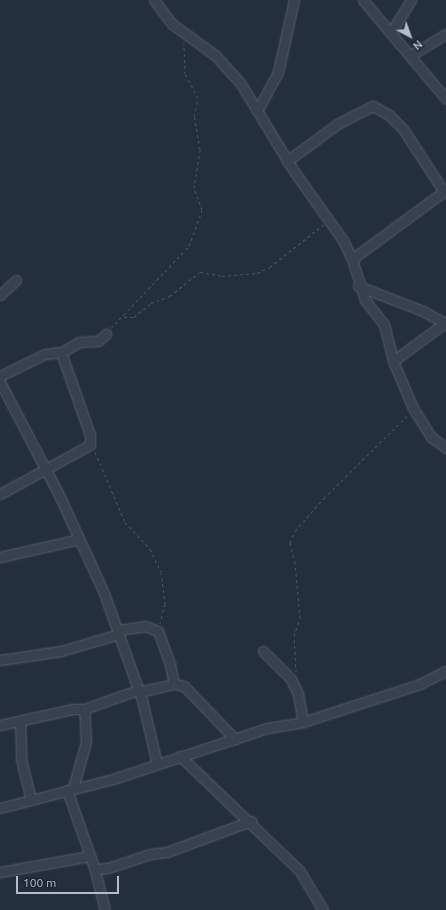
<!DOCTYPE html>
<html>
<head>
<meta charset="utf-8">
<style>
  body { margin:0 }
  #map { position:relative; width:446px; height:910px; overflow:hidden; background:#242f3e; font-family:Ubuntu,sans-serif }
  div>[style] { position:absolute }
  .path>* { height:1px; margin-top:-0.5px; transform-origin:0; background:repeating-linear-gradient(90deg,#44595c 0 3px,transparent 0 6px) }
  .roads { filter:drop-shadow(0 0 1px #565f6c) drop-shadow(0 0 1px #565f6c) }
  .minor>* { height:9px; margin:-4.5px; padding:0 4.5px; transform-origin:4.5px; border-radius:4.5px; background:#38414e }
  span { translate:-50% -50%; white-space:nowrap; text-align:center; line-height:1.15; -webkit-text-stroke:3.5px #1d2633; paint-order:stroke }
  .north { position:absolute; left:390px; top:16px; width:40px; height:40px; -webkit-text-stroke:3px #1d2633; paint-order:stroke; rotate:139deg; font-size:11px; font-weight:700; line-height:16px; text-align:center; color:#b4bcc9 }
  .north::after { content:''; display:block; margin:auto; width:14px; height:18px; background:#b4bcc9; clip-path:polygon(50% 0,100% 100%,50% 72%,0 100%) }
  .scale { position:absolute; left:16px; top:876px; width:103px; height:18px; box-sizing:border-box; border:2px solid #b4bcc9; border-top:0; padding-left:5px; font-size:12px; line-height:14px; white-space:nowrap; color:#b4bcc9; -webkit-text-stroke:3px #1d2633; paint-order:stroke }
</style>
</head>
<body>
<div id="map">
  <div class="path">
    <div style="left:124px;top:317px;width:10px"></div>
    <div style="left:134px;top:317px;width:22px;rotate:-39deg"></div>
    <div style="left:151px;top:303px;width:20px;rotate:-20deg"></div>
    <div style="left:170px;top:296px;width:38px;rotate:-39deg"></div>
    <div style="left:200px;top:272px;width:22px;rotate:10deg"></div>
    <div style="left:222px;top:276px;width:35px;rotate:-5deg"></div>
    <div style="left:257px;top:273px;width:14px;rotate:-25deg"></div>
    <div style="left:270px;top:267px;width:68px;rotate:-38.4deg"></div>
    <div style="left:111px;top:328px;width:113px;rotate:-46.4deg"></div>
    <div style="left:189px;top:246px;width:38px;rotate:-70deg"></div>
    <div style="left:202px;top:210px;width:23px;rotate:-110deg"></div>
    <div style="left:194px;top:188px;width:39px;rotate:-81deg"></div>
    <div style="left:200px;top:149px;width:34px;rotate:-100deg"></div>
    <div style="left:194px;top:116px;width:18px;rotate:-77deg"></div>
    <div style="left:198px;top:98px;width:27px;rotate:-118deg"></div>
    <div style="left:185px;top:74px;width:31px;rotate:-92deg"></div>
    <div style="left:95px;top:452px;width:76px;rotate:66.8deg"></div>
    <div style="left:125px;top:522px;width:37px;rotate:47deg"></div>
    <div style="left:150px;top:549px;width:25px;rotate:64deg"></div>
    <div style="left:161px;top:572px;width:32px;rotate:83deg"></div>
    <div style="left:165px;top:604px;width:20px;rotate:105deg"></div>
    <div style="left:296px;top:672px;width:36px;rotate:-93deg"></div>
    <div style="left:294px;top:636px;width:19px;rotate:-72deg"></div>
    <div style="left:300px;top:618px;width:55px;rotate:-95.2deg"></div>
    <div style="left:295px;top:563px;width:21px;rotate:-104deg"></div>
    <div style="left:290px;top:543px;width:13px;rotate:-67deg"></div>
    <div style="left:295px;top:531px;width:44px;rotate:-48.7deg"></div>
    <div style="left:324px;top:498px;width:118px;rotate:-44.7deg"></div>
  </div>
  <div class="roads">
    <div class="minor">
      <div style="left:154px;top:0;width:30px;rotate:53deg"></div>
      <div style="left:172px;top:24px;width:53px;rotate:35.8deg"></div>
      <div style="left:215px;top:55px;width:39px;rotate:48deg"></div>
      <div style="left:241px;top:84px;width:100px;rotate:58.8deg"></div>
      <div style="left:293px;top:170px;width:86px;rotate:54.5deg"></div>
      <div style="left:343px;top:240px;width:21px;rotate:65deg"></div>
      <div style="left:352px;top:259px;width:43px;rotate:72.4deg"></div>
      <div style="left:365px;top:300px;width:31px;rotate:52deg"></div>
      <div style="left:384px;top:324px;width:38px;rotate:76deg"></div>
      <div style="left:393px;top:361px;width:51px;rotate:66.9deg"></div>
      <div style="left:413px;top:408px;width:34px;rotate:58deg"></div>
      <div style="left:431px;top:437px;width:19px;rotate:36deg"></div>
      <div style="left:363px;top:0;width:129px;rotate:50deg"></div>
      <div style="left:391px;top:32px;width:38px;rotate:-58deg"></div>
      <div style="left:411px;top:55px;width:41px;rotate:-31deg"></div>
      <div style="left:257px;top:111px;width:44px;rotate:-61.7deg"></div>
      <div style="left:278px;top:72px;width:74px;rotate:-77.5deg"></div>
      <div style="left:287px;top:161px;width:64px;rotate:-36.2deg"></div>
      <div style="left:339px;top:123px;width:38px;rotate:-27deg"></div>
      <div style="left:373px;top:106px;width:18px;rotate:29deg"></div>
      <div style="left:389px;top:115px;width:20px;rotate:45deg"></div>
      <div style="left:403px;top:129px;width:75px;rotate:56.9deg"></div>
      <div style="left:352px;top:259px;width:117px;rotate:-36.3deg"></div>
      <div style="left:358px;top:286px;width:70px;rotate:21deg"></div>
      <div style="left:423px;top:311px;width:25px;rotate:29deg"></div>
      <div style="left:0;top:295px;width:22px;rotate:-43deg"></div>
      <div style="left:393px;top:361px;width:66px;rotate:-36.3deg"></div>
      <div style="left:0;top:376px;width:50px;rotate:-26.1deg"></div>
      <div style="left:45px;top:354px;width:17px;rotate:-7deg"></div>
      <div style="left:62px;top:352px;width:20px;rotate:-30deg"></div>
      <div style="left:79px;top:342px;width:19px;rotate:-3deg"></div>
      <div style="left:98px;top:341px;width:11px;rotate:-41deg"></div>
      <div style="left:0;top:382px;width:130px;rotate:62.4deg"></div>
      <div style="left:60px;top:497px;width:106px;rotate:65.4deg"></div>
      <div style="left:104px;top:593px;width:114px;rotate:70.4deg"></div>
      <div style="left:142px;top:700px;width:66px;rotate:76.8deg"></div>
      <div style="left:0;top:494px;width:102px;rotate:-28.6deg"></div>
      <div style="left:90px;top:445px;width:10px;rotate:-90deg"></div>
      <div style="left:90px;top:435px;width:88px;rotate:-109.3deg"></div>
      <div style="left:0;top:557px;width:81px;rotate:-12.8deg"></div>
      <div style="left:118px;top:630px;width:27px;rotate:-8deg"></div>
      <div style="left:145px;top:626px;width:14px;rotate:21deg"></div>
      <div style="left:158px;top:631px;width:35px;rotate:70deg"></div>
      <div style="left:170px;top:664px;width:20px;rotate:79deg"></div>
      <div style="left:263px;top:651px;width:40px;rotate:45deg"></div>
      <div style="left:291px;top:679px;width:17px;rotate:65deg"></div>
      <div style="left:298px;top:694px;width:28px;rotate:80deg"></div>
      <div style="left:0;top:660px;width:62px;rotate:-8.4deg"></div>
      <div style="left:61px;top:651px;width:60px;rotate:-16.3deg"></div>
      <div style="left:139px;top:692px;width:36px;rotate:-13deg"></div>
      <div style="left:174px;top:684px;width:10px;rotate:11deg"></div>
      <div style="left:184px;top:686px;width:74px;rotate:46.1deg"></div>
      <div style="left:20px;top:721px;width:38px;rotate:88deg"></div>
      <div style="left:21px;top:759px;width:42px;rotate:76.3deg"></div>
      <div style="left:0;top:725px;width:75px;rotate:-12.4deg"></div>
      <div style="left:73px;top:709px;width:11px"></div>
      <div style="left:180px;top:756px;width:165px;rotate:43.8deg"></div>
      <div style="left:299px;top:870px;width:47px;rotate:59deg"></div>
      <div style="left:73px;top:788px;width:48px;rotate:-74.2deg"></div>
      <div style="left:86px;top:742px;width:33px;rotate:-93deg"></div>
      <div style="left:84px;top:709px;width:57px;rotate:-19.4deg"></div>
      <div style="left:67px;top:790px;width:82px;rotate:70.7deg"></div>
      <div style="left:94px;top:867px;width:44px;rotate:75.7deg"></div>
      <div style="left:0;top:808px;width:117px;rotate:-14.4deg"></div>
      <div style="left:113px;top:779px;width:162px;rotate:-18.3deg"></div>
      <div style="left:267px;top:728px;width:36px;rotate:-9deg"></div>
      <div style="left:303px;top:722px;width:123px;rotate:-18deg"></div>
      <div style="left:420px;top:684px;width:29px;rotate:-27deg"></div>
      <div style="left:95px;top:869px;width:13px;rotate:-4deg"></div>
      <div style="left:108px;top:868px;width:44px;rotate:-18.4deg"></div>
      <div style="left:150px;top:854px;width:17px;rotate:-7deg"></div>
      <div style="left:167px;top:852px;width:90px;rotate:-20.3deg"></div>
      <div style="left:0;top:872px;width:91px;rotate:-10.1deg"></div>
    </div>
  </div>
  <div class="north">N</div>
  <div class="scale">100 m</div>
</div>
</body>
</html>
